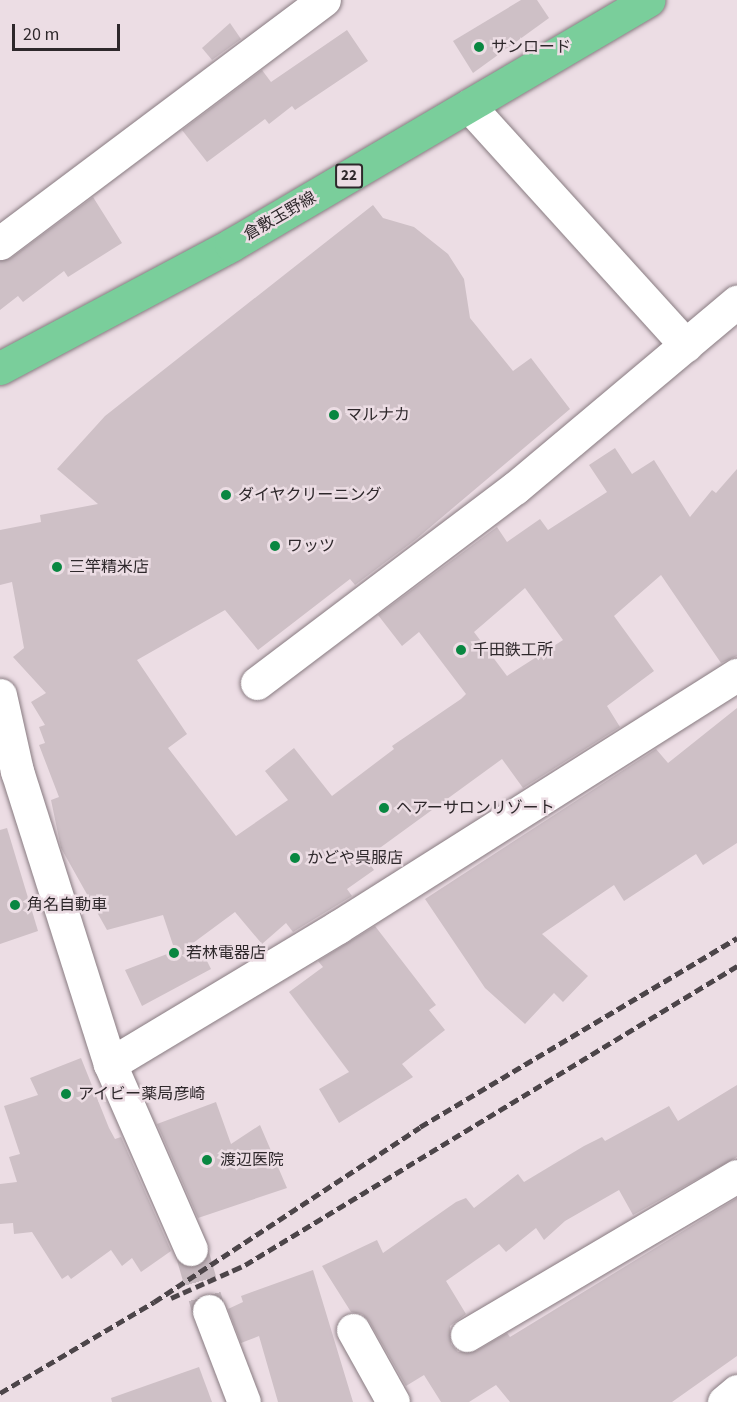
<!DOCTYPE html>
<html>
<head>
<meta charset="utf-8">
<style>
  body { margin:0 }
  #map { position:relative; width:737px; height:1402px; overflow:hidden; background:#ecdde4; font-family:"Source Sans 3","Noto Sans JP",sans-serif }
  div>[style] { position:absolute }
  .building>* { inset:0; background:#cec0c6 }
  .minor-tunnel>* { height:33px; margin-top:-16.5px; transform-origin:0; background:repeating-linear-gradient(90deg,#c6b9bf 0 33px,transparent 0 49px) }
  .roads { filter:drop-shadow(0 0 2px #887b81) drop-shadow(0 0 2px #887b81) }
  .minor>* { height:33px; margin:-16.5px; padding:0 16.5px; transform-origin:16.5px; border-radius:16.5px; background:#fff }
  .tertiary>* { height:33px; margin:-16.5px; padding:0 16.5px; transform-origin:16.5px; border-radius:16.5px; background:#fff }
  .primary>* { height:33px; margin:-16.5px; padding:0 16.5px; transform-origin:16.5px; border-radius:16.5px; background:#7ace9b }
  .rail>* { height:4.5px; margin-top:-2.25px; transform-origin:0; background:repeating-linear-gradient(90deg,#4c4549 0 9px,transparent 0 13.5px) }
  .dots>* { width:16px; height:16px; translate:-50% -50%; box-sizing:border-box; border:3px solid #ecdde4; border-radius:50% }
  span { translate:-50% -50%; white-space:nowrap; text-align:center; line-height:1.15; -webkit-text-stroke:5px #ecdde4; paint-order:stroke }
  .shield-label span { padding:2px 4px; background:#ecdde4; border:2px solid; border-radius:4px; -webkit-text-stroke-width:0 }
  .shield-label { font-size:15px; color:#2e282b; font-weight:700 }
  .poi-label { font-size:16px; color:#2e282b }
  .left { translate:0 -50%; text-align:left }
  .street-label { font-size:16px; color:#2e282b }
  .scale { position:absolute; left:12px; top:24px; width:108px; height:27px; box-sizing:border-box; border:3px solid #2e282b; border-top:0; padding-left:8px; font-size:18px; line-height:21px; white-space:nowrap; color:#2e282b; -webkit-text-stroke:4px #ecdde4; paint-order:stroke }
</style>
</head>
<body>
<div id="map">
  <div class="building">
    <div style="clip-path:polygon(521px 0,537px 0,549px 18px,473px 73px,453px 41px)"></div>
    <div style="clip-path:polygon(230px 23px,241px 39px,212px 60px,202px 48px)"></div>
    <div style="clip-path:polygon(347px 30px,368px 61px,295px 110px,292px 106px,269px 124px,265px 119px,207px 162px,182px 130px,262px 70px,271px 82px)"></div>
    <div style="clip-path:polygon(93px 197px,122px 243px,68px 277px,64px 271px,23px 302px,18px 296px,0 310px,0 261px,11px 258px)"></div>
    <div style="clip-path:polygon(evenodd,373px 205px,383px 218px,414px 227px,448px 254px,464px 279px,470px 318px,513px 371px,531px 358px,570px 409px,415px 540px,355px 585px,350px 579px,258px 650px,225px 610px,137px 660px,187px 734px,168px 748px,236px 836px,288px 800px,265px 771px,294px 748px,332px 796px,394px 749px,392px 746px,461px 699px,466px 694px,419px 632px,402px 646px,378px 615px,497px 527px,507px 542px,540px 519px,548px 530px,607px 492px,589px 465px,615px 448px,632px 474px,654px 460px,690px 517px,712px 490px,716px 493px,737px 469px,737px 656px,721px 663px,661px 575px,614px 616px,654px 671px,607px 706px,620px 727px,523px 788px,502px 759px,366px 858px,374px 870px,347px 889px,352px 896px,293px 932px,286px 923px,262px 944px,235px 912px,189px 946px,198px 943px,211px 969px,142px 1006px,125px 970px,175px 951px,163px 915px,107px 930px,61px 848px,51px 800px,59px 797px,39px 745px,45px 743px,39px 727px,45px 725px,31px 702px,46px 693px,13px 657px,24px 648px,12px 582px,0 585px,0 530px,41px 522px,40px 515px,98px 504px,57px 469px,105px 416px,373px 205px,525px 588px,563px 640px,507px 676px,474px 632px,525px 588px)"></div>
    <div style="clip-path:polygon(737px 708px,737px 843px,703px 865px,696px 854px,624px 901px,614px 885px,542px 934px,588px 976px,563px 1002px,554px 993px,525px 1024px,485px 988px,425px 899px,656px 749px,668px 763px)"></div>
    <div style="clip-path:polygon(7px 828px,38px 931px,0 944px,0 830px)"></div>
    <div style="clip-path:polygon(375px 926px,436px 1005px,429px 1010px,445px 1030px,402px 1064px,413px 1077px,339px 1123px,319px 1089px,349px 1072px,289px 992px,323px 967px,318px 961px)"></div>
    <div style="clip-path:polygon(81px 1058px,109px 1128px,115px 1139px,121px 1137px,171px 1251px,141px 1272px,132px 1258px,122px 1266px,111px 1250px,71px 1279px,68px 1275px,62px 1279px,32px 1232px,14px 1234px,13px 1223px,0 1224px,0 1184px,17px 1182px,9px 1157px,20px 1154px,4px 1106px,38px 1095px,30px 1078px)"></div>
    <div style="clip-path:polygon(737px 1085px,737px 1157px,633px 1215px,619px 1190px,565px 1221px,544px 1240px,536px 1228px,506px 1252px,499px 1244px,446px 1281px,466px 1314px,450px 1326px,451px 1344px,458px 1352px,476px 1351px,507px 1333px,510px 1337px,737px 1198px,737px 1356px,672px 1402px,510px 1402px,496px 1385px,469px 1402px,441px 1402px,424px 1375px,406px 1386px,369px 1321px,362px 1314px,351px 1312px,322px 1266px,377px 1240px,383px 1253px,456px 1202px,466px 1198px,474px 1208px,518px 1174px,524px 1182px,584px 1146px,602px 1137px,605px 1141px,669px 1106px,678px 1121px)"></div>
    <div style="clip-path:polygon(216px 1102px,231px 1144px,260px 1125px,287px 1188px,198px 1218px,157px 1124px)"></div>
    <div style="clip-path:polygon(313px 1270px,353px 1402px,278px 1402px,259px 1336px,241px 1343px,228px 1309px,243px 1302px,241px 1296px)"></div>
    <div style="clip-path:polygon(199px 1367px,212px 1402px,112px 1402px,111px 1398px)"></div>
  </div>
  <div class="minor-tunnel">
    <div style="left:191px;top:1249px;width:65px;rotate:73.8deg"></div>
  </div>
  <div class="roads">
    <div class="minor">
      <div style="left:469px;top:106px;width:323px;rotate:47.8deg"></div>
      <div style="left:0;top:243px;width:405px;rotate:-36.9deg"></div>
      <div style="left:257px;top:683px;width:323px;rotate:-37.1deg"></div>
      <div style="left:515px;top:488px;width:290px;rotate:-40deg"></div>
      <div style="left:110px;top:1064px;width:202px;rotate:66.4deg"></div>
      <div style="left:209px;top:1311px;width:97px;rotate:69deg"></div>
      <div style="left:353px;top:1330px;width:82px;rotate:60.9deg"></div>
      <div style="left:467px;top:1335px;width:313px;rotate:-30.5deg"></div>
      <div style="left:724px;top:1402px;width:17px;rotate:-40deg"></div>
    </div>
    <div class="tertiary">
      <div style="left:0;top:695px;width:78px;rotate:77.4deg"></div>
      <div style="left:17px;top:771px;width:307px;rotate:72.4deg"></div>
      <div style="left:110px;top:1064px;width:266px;rotate:-31deg"></div>
      <div style="left:338px;top:927px;width:472px;rotate:-32.3deg"></div>
    </div>
    <div class="primary">
      <div style="left:0;top:368px;width:262px;rotate:-28deg"></div>
      <div style="left:231px;top:245px;width:484px;rotate:-30.4deg"></div>
    </div>
  </div>
  <div class="rail">
    <div style="left:171px;top:1298px;width:81px;rotate:-24deg"></div>
    <div style="left:245px;top:1265px;width:576px;rotate:-31.29deg"></div>
    <div style="left:0;top:1393px;width:179px;rotate:-30.6deg"></div>
    <div style="left:154px;top:1302px;width:318px;rotate:-33.3deg"></div>
    <div style="left:420px;top:1127px;width:369px;rotate:-30.8deg"></div>
  </div>
  <div class="dots">
    <div style="left:479px;top:47px;background:#098741"></div>
    <div style="left:334px;top:415px;background:#098741"></div>
    <div style="left:226px;top:495px;background:#098741"></div>
    <div style="left:275px;top:546px;background:#098741"></div>
    <div style="left:57px;top:567px;background:#098741"></div>
    <div style="left:461px;top:650px;background:#098741"></div>
    <div style="left:384px;top:808px;background:#098741"></div>
    <div style="left:295px;top:858px;background:#098741"></div>
    <div style="left:15px;top:905px;background:#098741"></div>
    <div style="left:174px;top:953px;background:#098741"></div>
    <div style="left:66px;top:1094px;background:#098741"></div>
    <div style="left:207px;top:1160px;background:#098741"></div>
  </div>
  <div class="shield-label">
    <span style="left:349px;top:176px">22</span>
  </div>
  <div class="poi-label">
    <span class="left" style="left:491px;top:47px">サンロード</span>
    <span class="left" style="left:346px;top:415px">マルナカ</span>
    <span class="left" style="left:238px;top:495px">ダイヤクリーニング</span>
    <span class="left" style="left:287px;top:546px">ワッツ</span>
    <span class="left" style="left:69px;top:567px">三竿精米店</span>
    <span class="left" style="left:473px;top:650px">千田鉄工所</span>
    <span class="left" style="left:396px;top:808px">ヘアーサロンリゾート</span>
    <span class="left" style="left:307px;top:858px">かどや呉服店</span>
    <span class="left" style="left:27px;top:905px">角名自動車</span>
    <span class="left" style="left:186px;top:953px">若林電器店</span>
    <span class="left" style="left:78px;top:1094px">アイビー薬局彦崎</span>
    <span class="left" style="left:220px;top:1160px">渡辺医院</span>
  </div>
  <div class="street-label">
    <span style="left:280px;top:216px;rotate:-30deg">倉敷玉野線</span>
  </div>
  <div class="scale">20 m</div>
</div>
</body>
</html>
